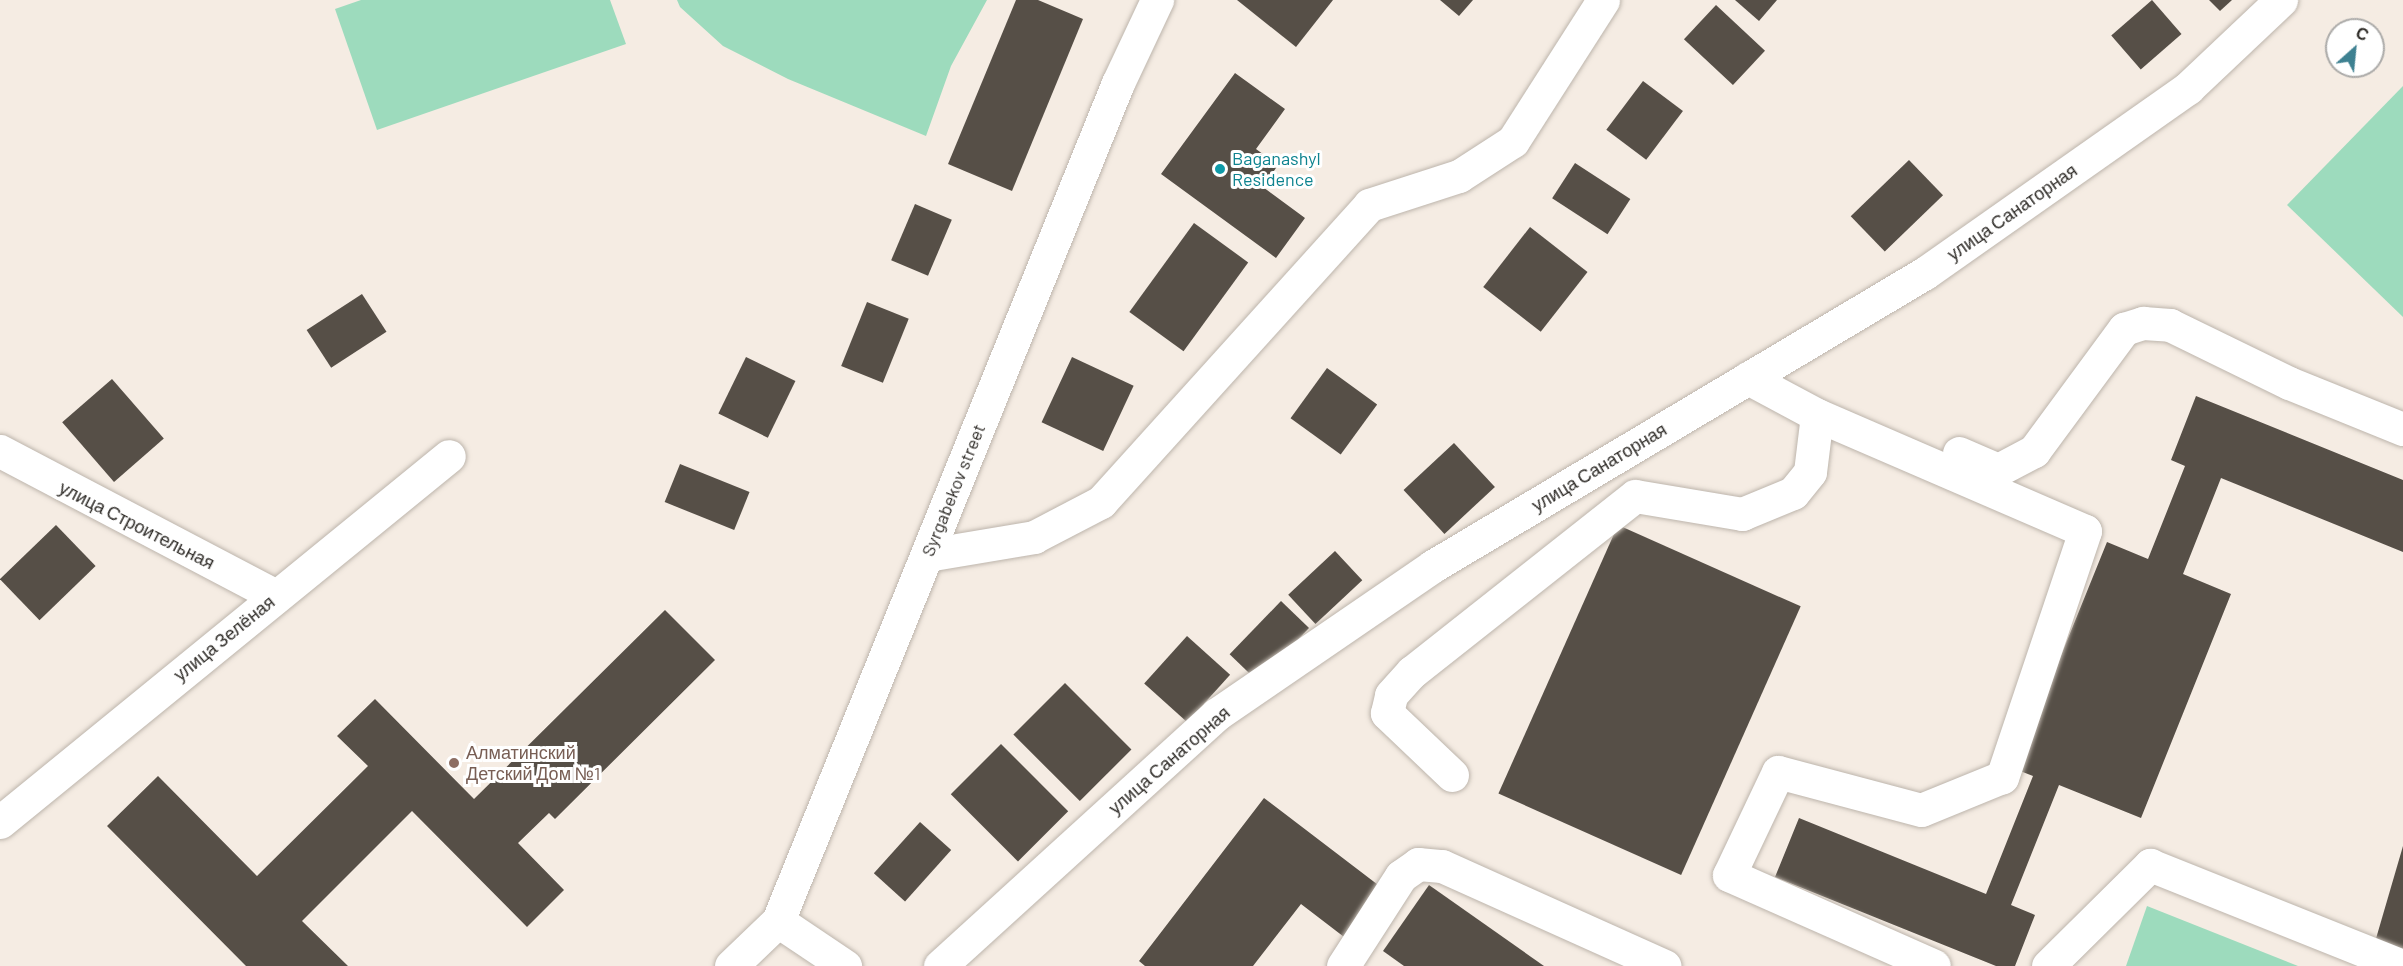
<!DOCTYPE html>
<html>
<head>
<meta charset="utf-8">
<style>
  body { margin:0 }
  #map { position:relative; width:2403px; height:966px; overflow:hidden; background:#f5ece3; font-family:Barlow,sans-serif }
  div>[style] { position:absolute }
  .green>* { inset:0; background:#9ddbbd }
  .building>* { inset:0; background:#564f47; transform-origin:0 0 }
  .roads { filter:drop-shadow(0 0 2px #bdb5ac) drop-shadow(0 0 2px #bdb5ac) }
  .minor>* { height:33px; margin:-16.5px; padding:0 16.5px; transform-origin:16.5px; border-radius:16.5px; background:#fff }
  .dots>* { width:16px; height:16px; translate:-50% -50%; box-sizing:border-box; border:3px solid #fff; border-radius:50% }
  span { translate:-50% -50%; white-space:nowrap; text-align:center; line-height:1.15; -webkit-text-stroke:6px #fff; paint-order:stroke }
  .culture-label { font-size:18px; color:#0d838f }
  .left { translate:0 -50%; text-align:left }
  .street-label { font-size:18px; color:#2f2c28 }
  .education-label { font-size:18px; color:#785e54 }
  .north { position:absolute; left:2325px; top:18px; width:60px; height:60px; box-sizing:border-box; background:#fff; border:2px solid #acaba9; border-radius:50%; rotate:27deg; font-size:16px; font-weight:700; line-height:24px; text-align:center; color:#2f2c28 }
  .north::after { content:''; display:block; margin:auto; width:21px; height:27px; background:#3e8191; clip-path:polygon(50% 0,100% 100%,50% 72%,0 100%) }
</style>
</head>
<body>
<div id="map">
  <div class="green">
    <div style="clip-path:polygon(361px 0,610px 0,626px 44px,377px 130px,335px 9px)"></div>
    <div style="clip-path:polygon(677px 0,987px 0,951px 66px,926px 136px,788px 79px,723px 46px,680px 7px)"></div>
    <div style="clip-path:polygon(2403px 86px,2403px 317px,2287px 205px)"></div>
    <div style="clip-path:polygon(2147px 906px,2298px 966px,2126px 966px)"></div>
  </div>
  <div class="building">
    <div style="clip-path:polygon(1016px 0,1038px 0,1083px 19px,1012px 191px,948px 164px)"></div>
    <div style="clip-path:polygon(1237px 0,1333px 0,1296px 47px)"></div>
    <div style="clip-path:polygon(1440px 0,1473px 0,1459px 16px)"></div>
    <div style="clip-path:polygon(1735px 0,1777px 0,1759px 21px)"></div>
    <div style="left:2152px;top:0;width:45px;height:54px;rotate:49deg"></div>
    <div style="clip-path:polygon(2209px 0,2232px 0,2220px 11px)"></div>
    <div style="left:1716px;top:5px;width:67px;height:47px;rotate:43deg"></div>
    <div style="clip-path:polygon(1235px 73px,1285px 109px,1256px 149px,1278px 165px,1263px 187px,1305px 218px,1276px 258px,1161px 174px)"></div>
    <div style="left:1643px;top:81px;width:50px;height:61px;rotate:37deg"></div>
    <div style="left:1909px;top:160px;width:49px;height:81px;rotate:46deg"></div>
    <div style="left:1575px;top:163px;width:66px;height:42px;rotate:33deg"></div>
    <div style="left:915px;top:204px;width:40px;height:61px;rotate:23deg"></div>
    <div style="left:1194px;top:223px;width:67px;height:110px;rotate:36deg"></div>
    <div style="left:1530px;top:227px;width:73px;height:76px;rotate:38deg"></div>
    <div style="left:362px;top:294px;width:45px;height:66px;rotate:57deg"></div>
    <div style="left:867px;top:302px;width:45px;height:69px;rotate:22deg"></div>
    <div style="left:746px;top:357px;width:55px;height:63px;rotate:26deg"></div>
    <div style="left:1072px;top:357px;width:68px;height:72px;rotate:25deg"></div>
    <div style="left:1327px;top:368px;width:62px;height:62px;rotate:36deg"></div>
    <div style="left:112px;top:379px;width:79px;height:66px;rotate:49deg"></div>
    <div style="clip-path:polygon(2196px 396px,2403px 480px,2403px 552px,2221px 478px,2183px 574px,2231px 594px,2141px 818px,2059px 785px,2011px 905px,2035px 915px,2015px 966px,1996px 966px,1775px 877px,1799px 818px,1986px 894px,2033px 776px,2015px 769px,2107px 542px,2148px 559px,2185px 466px,2171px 460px)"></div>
    <div style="left:1454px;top:443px;width:60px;height:69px;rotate:47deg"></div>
    <div style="left:680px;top:464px;width:75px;height:41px;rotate:22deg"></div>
    <div style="left:56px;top:525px;width:57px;height:78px;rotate:46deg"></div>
    <div style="left:1618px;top:525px;width:200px;height:294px;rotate:24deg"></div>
    <div style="left:1335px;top:551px;width:40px;height:64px;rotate:47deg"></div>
    <div style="left:1281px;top:601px;width:39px;height:74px;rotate:44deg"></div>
    <div style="clip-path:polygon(665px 610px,715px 660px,555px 819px,549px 813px,518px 843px,564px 890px,527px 927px,412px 811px,302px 921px,348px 966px,246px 966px,107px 826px,158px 776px,257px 876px,368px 766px,337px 736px,375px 699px,474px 799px)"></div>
    <div style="left:1187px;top:636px;width:58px;height:64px;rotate:42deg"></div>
    <div style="left:1065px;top:683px;width:94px;height:73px;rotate:45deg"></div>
    <div style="left:1001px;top:744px;width:95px;height:71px;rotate:45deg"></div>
    <div style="clip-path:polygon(1264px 798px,1386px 891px,1348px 940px,1301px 904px,1253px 966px,1145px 966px,1139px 961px)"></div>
    <div style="left:920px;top:822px;width:42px;height:69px;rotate:42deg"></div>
    <div style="clip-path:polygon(2403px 846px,2403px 950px,2375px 942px)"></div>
    <div style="clip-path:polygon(1429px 885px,1544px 966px,1404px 966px,1383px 951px)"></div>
  </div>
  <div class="roads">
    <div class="minor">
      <div style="left:1748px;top:378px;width:78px;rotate:28.2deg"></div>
      <div style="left:1817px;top:415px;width:292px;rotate:23.4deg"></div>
      <div style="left:2085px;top:531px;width:260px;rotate:108.6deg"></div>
      <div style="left:2002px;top:777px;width:87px;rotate:157.8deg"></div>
      <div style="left:1921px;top:810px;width:148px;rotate:-165.1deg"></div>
      <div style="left:1778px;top:772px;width:114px;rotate:115.4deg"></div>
      <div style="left:1729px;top:875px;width:224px;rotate:23.9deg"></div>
      <div style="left:0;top:451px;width:312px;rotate:27.7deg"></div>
      <div style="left:1959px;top:453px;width:43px;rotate:23.6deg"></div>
      <div style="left:1998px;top:470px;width:41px;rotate:-27.8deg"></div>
      <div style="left:2034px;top:451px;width:152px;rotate:-53.6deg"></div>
      <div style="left:2124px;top:329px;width:20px;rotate:-18deg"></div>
      <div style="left:2143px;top:323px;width:27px;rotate:4deg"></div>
      <div style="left:2170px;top:325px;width:132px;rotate:26deg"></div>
      <div style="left:2289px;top:383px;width:123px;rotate:22deg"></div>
      <div style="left:927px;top:555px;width:109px;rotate:-9.5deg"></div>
      <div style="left:1034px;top:537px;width:76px;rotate:-27.6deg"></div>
      <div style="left:1101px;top:502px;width:400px;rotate:-47.9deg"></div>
      <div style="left:1369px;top:205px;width:95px;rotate:-17.9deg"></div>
      <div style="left:1459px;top:176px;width:64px;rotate:-32.9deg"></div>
      <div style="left:1513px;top:141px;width:167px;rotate:-57.4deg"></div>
      <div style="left:1452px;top:775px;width:90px;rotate:-136.4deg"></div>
      <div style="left:1387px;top:713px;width:18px;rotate:-77deg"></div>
      <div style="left:1391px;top:695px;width:31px;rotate:-48deg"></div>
      <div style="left:1412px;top:672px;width:284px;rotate:-38.3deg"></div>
      <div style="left:1635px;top:496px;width:109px;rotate:9.5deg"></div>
      <div style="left:1742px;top:514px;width:55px;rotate:-22.4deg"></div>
      <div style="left:1793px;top:493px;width:27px;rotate:-51deg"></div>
      <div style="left:1810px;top:472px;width:57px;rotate:-83deg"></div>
      <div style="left:0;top:822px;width:579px;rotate:-39.19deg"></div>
      <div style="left:778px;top:921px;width:81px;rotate:33.9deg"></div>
      <div style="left:731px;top:966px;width:65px;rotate:-43.8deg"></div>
      <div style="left:778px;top:921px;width:904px;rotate:-67.92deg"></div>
      <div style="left:1118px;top:83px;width:92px;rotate:-64.8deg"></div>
      <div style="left:940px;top:966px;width:374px;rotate:-42.3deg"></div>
      <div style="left:1217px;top:714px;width:262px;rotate:-34.4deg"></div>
      <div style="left:1433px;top:566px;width:573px;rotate:-30.78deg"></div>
      <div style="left:1925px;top:273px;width:322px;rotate:-35.1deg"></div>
      <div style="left:2188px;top:88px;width:128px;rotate:-43.4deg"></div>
      <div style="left:1343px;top:966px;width:107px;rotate:-57.2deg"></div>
      <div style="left:1401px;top:876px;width:21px;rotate:-35deg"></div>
      <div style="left:1418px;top:864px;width:24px;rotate:5deg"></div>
      <div style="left:1442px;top:866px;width:244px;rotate:24.2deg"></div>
      <div style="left:2048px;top:966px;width:144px;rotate:-44.7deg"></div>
      <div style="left:2150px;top:865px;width:272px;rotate:21.8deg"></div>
    </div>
  </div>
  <div class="dots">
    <div style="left:1220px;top:169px;background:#0f9aa8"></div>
    <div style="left:454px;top:763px;background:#8d6e63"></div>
  </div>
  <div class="culture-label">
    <span class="left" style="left:1232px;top:169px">Baganashyl<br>Residence</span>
  </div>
  <div class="street-label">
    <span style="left:2012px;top:212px;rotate:-35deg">улица Санаторная</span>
    <span style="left:1599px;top:467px;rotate:-31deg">улица Санаторная</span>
    <span style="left:953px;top:490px;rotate:-68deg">Syrgabekov street</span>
    <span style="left:137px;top:525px;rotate:27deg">улица Строительная</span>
    <span style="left:224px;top:638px;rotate:-39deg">улица Зелёная</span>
    <span style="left:1169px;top:760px;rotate:-41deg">улица Санаторная</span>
  </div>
  <div class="education-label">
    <span class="left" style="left:466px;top:763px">Алматинский<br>Детский Дом №1</span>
  </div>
  <div class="north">С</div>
</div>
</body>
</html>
